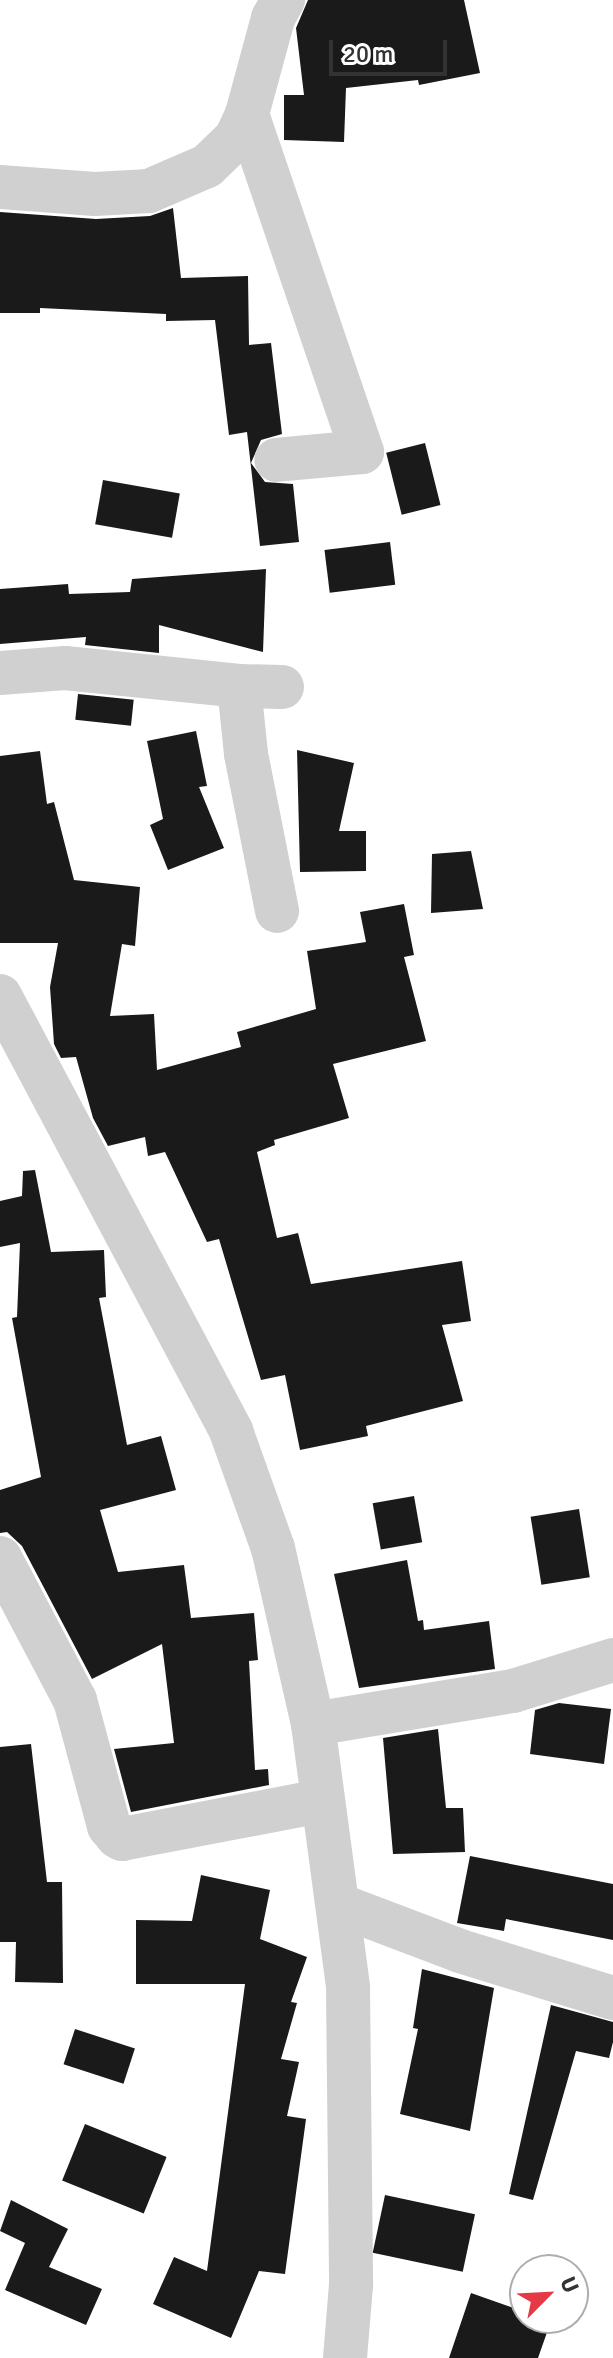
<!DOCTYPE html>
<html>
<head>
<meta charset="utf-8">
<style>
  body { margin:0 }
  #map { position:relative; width:613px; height:2358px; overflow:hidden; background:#fff; font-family:Signika,sans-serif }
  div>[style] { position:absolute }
  .building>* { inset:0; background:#1a1a1a; transform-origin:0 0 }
  .minor>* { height:44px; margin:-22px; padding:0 22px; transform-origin:22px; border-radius:22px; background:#d0d0d0 }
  span { translate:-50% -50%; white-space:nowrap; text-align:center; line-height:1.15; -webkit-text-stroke:8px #fff; paint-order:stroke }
  .north { position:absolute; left:509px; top:2254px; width:80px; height:80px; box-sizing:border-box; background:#fff; border:2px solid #adadad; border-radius:50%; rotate:66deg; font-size:22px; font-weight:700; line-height:32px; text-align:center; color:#333 }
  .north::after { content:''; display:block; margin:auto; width:28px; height:36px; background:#e63946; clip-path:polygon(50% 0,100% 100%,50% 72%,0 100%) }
  .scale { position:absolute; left:329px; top:40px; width:118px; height:36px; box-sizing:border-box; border:4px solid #333; border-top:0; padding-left:10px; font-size:24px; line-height:28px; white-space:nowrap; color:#333; -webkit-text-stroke:6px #fff; paint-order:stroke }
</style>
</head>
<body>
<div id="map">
  <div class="building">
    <div style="clip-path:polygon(308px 0,464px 0,480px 73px,419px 85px,418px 80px,346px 88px,344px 142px,284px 140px,284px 95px,304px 95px,296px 28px)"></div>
    <div style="clip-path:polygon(173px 208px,181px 278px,248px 276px,249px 345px,271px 343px,282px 434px,261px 440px,251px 463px,265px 482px,293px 484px,299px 542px,260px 546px,247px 432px,229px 435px,215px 320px,166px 321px,166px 314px,40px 308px,40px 313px,0 313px,0 212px,96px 219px,150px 216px)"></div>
    <div style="left:425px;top:443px;width:64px;height:40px;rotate:76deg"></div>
    <div style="left:103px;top:480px;width:78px;height:45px;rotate:10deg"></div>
    <div style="left:390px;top:542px;width:43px;height:66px;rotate:83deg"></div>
    <div style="clip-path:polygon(266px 569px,263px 652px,159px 625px,159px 653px,85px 645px,86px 637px,0 644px,0 589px,68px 584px,69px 594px,130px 592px,132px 579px)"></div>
    <div style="left:78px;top:694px;width:56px;height:26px;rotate:6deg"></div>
    <div style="clip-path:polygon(196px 731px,207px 786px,199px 787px,224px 848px,168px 870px,150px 825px,163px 819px,147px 741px)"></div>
    <div style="clip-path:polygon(297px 750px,354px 763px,339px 831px,366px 831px,366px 871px,300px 872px)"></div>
    <div style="clip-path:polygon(40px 751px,47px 804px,54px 802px,74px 880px,140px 887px,135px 946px,122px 944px,110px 1016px,154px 1014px,157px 1070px,241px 1047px,237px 1032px,316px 1009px,307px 951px,366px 942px,360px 912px,404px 904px,414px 955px,404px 957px,426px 1041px,333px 1064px,349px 1118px,274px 1140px,275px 1145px,257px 1152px,277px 1238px,298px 1233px,311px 1284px,462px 1261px,471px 1321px,442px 1325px,463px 1401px,366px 1426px,368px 1436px,300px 1450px,285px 1375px,261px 1380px,219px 1239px,207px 1242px,165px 1152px,148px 1156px,145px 1137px,108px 1146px,93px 1118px,76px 1057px,61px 1058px,54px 1044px,50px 987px,58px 943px,0 943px,0 756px)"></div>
    <div style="clip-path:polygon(471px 851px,483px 909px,431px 913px,432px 854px)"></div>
    <div style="clip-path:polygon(35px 1170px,51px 1252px,104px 1250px,106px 1297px,99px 1298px,127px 1445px,161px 1436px,176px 1490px,100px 1510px,118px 1572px,184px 1565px,191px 1618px,254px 1613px,258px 1660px,249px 1661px,255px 1770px,268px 1769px,269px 1785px,131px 1812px,114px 1749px,174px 1743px,162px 1644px,92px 1679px,22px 1546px,7px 1532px,0 1533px,0 1490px,41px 1477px,12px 1318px,17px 1317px,20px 1243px,0 1247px,0 1201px,22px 1196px,23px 1171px)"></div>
    <div style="left:414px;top:1496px;width:47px;height:42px;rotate:80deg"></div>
    <div style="left:579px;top:1509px;width:69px;height:49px;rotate:81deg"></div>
    <div style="clip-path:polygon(407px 1560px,418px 1621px,423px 1620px,424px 1630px,489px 1621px,495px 1669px,359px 1688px,334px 1574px)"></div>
    <div style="clip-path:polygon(559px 1703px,611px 1709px,604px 1764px,530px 1754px,535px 1710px)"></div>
    <div style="clip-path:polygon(438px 1729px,446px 1808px,463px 1808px,465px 1852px,393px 1854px,383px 1738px)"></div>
    <div style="clip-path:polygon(31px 1744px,47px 1882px,62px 1882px,63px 1983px,15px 1982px,16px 1942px,0 1942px,0 1747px)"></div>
    <div style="clip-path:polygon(470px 1856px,613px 1884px,613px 1940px,506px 1919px,504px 1931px,457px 1923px)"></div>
    <div style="clip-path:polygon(201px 1875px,270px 1890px,260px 1939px,307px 1957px,291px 2002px,297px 2003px,281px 2059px,299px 2062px,287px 2116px,306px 2119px,285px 2274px,259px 2271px,231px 2338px,153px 2304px,174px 2257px,207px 2271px,245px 1984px,136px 1984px,136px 1920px,192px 1921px)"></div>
    <div style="clip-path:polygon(422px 1969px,494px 1988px,470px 2131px,400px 2114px,418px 2029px,413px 2028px)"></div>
    <div style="clip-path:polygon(551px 2005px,613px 2022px,613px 2042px,609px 2058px,576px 2051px,533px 2200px,509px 2194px)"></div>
    <div style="left:75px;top:2029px;width:63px;height:37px;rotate:18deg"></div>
    <div style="left:85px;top:2124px;width:88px;height:61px;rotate:22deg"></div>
    <div style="left:385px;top:2195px;width:92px;height:59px;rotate:12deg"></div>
    <div style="clip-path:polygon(11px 2200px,68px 2229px,49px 2267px,102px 2289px,86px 2325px,5px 2290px,25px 2243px,0 2231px)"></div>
    <div style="clip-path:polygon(471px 2293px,525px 2312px,525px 2318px,551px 2321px,538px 2358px,449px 2358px)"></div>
  </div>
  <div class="minor">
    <div style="left:247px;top:114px;width:357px;rotate:71.2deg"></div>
    <div style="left:362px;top:452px;width:86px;rotate:174.7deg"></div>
    <div style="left:0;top:187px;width:95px;rotate:4.2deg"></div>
    <div style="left:95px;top:194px;width:54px;rotate:-3.2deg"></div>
    <div style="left:149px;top:191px;width:63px;rotate:-23.3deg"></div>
    <div style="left:207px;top:166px;width:40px;rotate:-44deg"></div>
    <div style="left:236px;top:138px;width:26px;rotate:-65deg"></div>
    <div style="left:247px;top:114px;width:99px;rotate:-74.8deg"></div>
    <div style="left:273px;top:18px;width:21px;rotate:-61deg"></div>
    <div style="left:0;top:673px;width:65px;rotate:-4.4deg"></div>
    <div style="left:65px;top:668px;width:175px;rotate:5.9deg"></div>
    <div style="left:239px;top:686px;width:68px;rotate:84.1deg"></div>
    <div style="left:246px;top:754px;width:160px;rotate:78.8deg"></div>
    <div style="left:239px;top:686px;width:43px;rotate:1.3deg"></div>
    <div style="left:0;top:996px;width:493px;rotate:62deg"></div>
    <div style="left:231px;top:1431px;width:124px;rotate:70.3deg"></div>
    <div style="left:273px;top:1548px;width:180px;rotate:77.2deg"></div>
    <div style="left:313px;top:1724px;width:266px;rotate:82.4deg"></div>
    <div style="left:348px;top:1988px;width:297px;rotate:89.4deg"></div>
    <div style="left:351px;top:2285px;width:73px;rotate:94.7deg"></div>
    <div style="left:0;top:1558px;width:161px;rotate:62.2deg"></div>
    <div style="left:75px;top:1700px;width:131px;rotate:74.9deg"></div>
    <div style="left:109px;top:1826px;width:13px;rotate:51deg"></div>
    <div style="left:117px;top:1836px;width:6px;rotate:31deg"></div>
    <div style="left:122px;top:1839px;width:203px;rotate:-10.8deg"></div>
    <div style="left:313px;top:1724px;width:203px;rotate:-9.4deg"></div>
    <div style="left:513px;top:1691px;width:105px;rotate:-17.2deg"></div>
    <div style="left:339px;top:1905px;width:129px;rotate:20.8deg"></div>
    <div style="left:460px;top:1951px;width:160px;rotate:17.1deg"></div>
  </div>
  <div class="north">U</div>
  <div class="scale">20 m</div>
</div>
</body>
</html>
